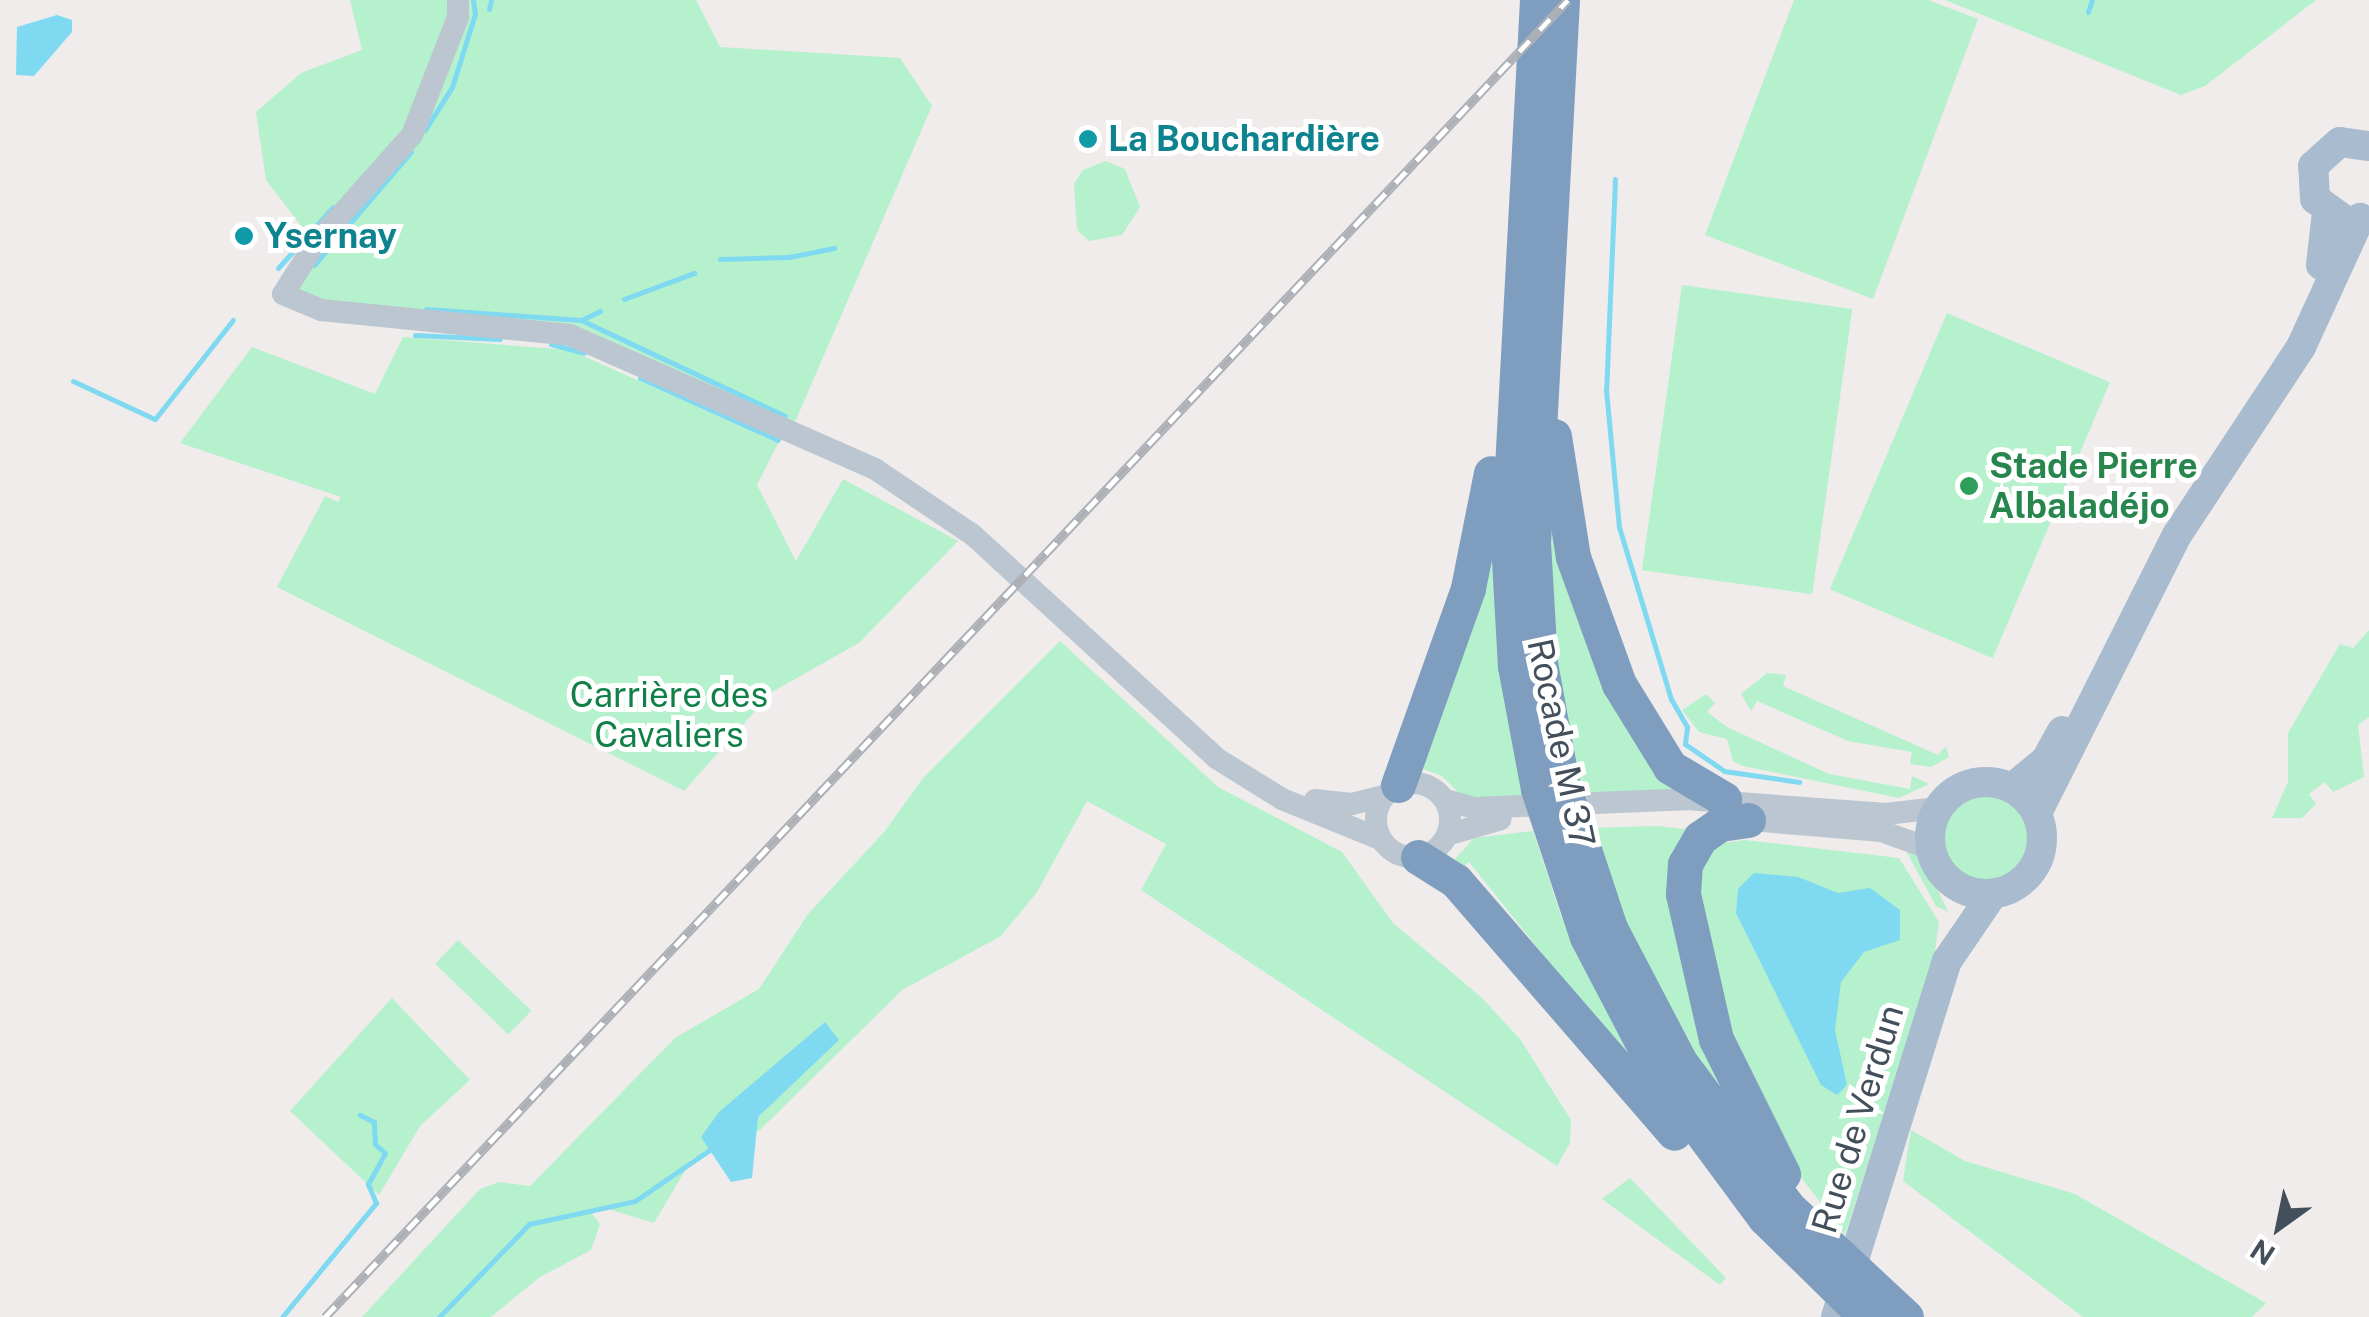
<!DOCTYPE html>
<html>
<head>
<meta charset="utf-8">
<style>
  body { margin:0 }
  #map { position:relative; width:2369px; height:1317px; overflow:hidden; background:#efeceb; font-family:"Public Sans",sans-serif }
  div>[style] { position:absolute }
  .green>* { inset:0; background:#b5f1cd; transform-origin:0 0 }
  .round { border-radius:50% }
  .water>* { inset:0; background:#7fd9f1 }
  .stream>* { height:5px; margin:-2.5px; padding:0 2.5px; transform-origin:2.5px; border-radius:2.5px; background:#7fd9f1 }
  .minor>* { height:22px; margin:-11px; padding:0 11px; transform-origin:11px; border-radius:11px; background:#bbc6d0 }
  .minor>.ring { margin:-11px; padding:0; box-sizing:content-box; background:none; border:22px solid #bbc6d0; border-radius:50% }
  .major>* { height:30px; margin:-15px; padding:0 15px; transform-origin:15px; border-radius:15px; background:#a9bbce }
  .major>.ring { margin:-15px; padding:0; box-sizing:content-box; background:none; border:30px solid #a9bbce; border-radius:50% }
  .highway>* { height:35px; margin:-17.5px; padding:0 17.5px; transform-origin:17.5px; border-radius:17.5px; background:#7f9ebf }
  .rail>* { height:9px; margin-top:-4.5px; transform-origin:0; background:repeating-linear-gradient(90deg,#fff 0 15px,#adb1b7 0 30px); box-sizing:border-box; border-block:2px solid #adb1b7 }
  .dots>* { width:28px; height:28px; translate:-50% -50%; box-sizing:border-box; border:5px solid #fff; border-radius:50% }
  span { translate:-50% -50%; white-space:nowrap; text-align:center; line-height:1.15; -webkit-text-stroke:10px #fff; paint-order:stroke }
  .culture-label { font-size:35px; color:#0d838f; font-weight:700 }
  .left { translate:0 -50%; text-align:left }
  .leisure-label { font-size:35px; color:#27864d; font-weight:700 }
  .park-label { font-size:35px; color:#108049 }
  .street-label { font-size:35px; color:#434f5a }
  .north { position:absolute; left:2229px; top:1177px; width:100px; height:100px; -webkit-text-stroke:8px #fff; paint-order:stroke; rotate:213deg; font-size:28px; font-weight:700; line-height:40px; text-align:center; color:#434f5a }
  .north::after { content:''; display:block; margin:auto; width:35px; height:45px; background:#434f5a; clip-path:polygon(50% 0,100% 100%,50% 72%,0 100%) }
</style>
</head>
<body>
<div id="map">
  <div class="green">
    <div style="clip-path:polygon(350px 0,696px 0,720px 47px,900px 58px,932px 106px,792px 429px,604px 346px,283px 294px,315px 244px,266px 180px,256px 112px,301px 73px,362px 50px)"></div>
    <div style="clip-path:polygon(1794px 0,1928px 0,1978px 19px,1873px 299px,1705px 235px)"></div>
    <div style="clip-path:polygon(1945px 0,2316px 0,2205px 86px,2181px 95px)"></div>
    <div style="clip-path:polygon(1106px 161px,1125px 169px,1140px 207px,1122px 235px,1089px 241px,1077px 230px,1074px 184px,1083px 170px)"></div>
    <div style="left:1682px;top:285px;width:172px;height:288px;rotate:8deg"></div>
    <div style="left:1947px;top:313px;width:177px;height:300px;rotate:23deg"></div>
    <div style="clip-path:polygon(403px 337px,570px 350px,778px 443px,757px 485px,796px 561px,843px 479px,958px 541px,859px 643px,772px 692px,684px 791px,277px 587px,325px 496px,338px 502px,341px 497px,180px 443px,252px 347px,375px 394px)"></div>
    <div style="clip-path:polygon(1554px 498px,1681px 790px,1581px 795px,1559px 689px,1547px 538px)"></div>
    <div style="clip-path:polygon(1490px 548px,1525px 798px,1463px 797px,1442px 776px,1418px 767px)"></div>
    <div style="clip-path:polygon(2369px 630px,2369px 717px,2358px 725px,2364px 777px,2333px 792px,2325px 782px,2309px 794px,2316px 804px,2302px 818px,2272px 818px,2288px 782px,2288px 733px,2340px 644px,2353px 648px)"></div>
    <div style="clip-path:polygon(1060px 641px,1218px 787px,1342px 852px,1393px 923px,1481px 997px,1520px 1039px,1571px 1120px,1570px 1143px,1557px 1166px,1141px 890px,1166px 844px,1087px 801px,1037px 892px,1001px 936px,902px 990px,760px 1130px,692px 1159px,654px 1223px,605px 1208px,590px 1211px,600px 1224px,591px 1250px,540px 1277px,491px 1317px,362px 1317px,480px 1189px,499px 1182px,530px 1186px,675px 1038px,759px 989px,808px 914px,885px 831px,923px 778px)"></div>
    <div style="clip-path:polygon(1767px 673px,1786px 675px,1783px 686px,1938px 755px,1946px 746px,1949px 757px,1931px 767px,1910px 764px,1912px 752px,1848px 741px,1757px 701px,1751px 711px,1741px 694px)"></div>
    <div style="clip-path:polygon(1706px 694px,1715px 703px,1707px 712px,1727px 727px,1829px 774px,1910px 789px,1912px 776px,1929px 784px,1899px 798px,1743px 766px,1733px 761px,1727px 739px,1699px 732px,1682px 710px)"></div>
    <div class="round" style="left:1939px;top:792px;width:94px;height:94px"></div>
    <div style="clip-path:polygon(1657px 826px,1693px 830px,1682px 853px,1744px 1128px,1683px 1041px,1644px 968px,1589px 828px)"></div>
    <div style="clip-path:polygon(1533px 831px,1561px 916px,1638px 1073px,1469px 862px,1462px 870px,1455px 859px,1474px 838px)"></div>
    <div style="clip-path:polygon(1745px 840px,1899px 858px,1939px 922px,1934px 958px,1845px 1235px,1788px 1160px,1746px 1088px,1702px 957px,1698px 859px,1723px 843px)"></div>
    <div style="clip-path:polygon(1903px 845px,1923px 859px,1948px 912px,1936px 906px)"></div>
    <div style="left:458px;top:940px;width:102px;height:33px;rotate:44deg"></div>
    <div style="clip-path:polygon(392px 998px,470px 1080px,420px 1126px,379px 1195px,290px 1111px)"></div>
    <div style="clip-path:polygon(1911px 1130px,1965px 1161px,2075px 1194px,2266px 1303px,2252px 1317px,2083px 1317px,1903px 1181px)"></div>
    <div style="clip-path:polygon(1630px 1178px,1726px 1278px,1720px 1285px,1602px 1199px)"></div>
  </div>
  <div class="water">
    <div style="clip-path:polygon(57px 15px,72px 20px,72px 32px,34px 76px,16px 75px,17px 27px)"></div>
    <div style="clip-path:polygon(1754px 873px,1798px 877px,1838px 893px,1870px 888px,1900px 910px,1900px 940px,1864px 952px,1841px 982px,1835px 1030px,1847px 1085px,1837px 1095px,1821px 1085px,1736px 913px,1738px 889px)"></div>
    <div style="clip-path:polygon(825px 1022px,839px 1040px,758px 1117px,752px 1178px,731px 1182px,701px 1137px,719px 1112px)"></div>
  </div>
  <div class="stream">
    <div style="left:489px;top:9px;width:9px;rotate:-77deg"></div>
    <div style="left:2088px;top:12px;width:13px;rotate:-72deg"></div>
    <div style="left:425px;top:130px;width:51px;rotate:-57.9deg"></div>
    <div style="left:452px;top:87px;width:77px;rotate:-72.5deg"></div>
    <div style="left:475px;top:14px;width:14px;rotate:-98deg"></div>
    <div style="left:1615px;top:179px;width:211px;rotate:92.4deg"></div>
    <div style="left:1606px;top:390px;width:138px;rotate:84.6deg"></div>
    <div style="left:1619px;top:527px;width:180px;rotate:73.2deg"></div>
    <div style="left:1671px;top:699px;width:32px;rotate:60deg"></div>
    <div style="left:1687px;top:727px;width:17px;rotate:97deg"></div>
    <div style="left:1685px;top:744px;width:46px;rotate:34.4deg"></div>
    <div style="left:720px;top:259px;width:69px;rotate:-1.7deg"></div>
    <div style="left:789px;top:257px;width:46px;rotate:-11.3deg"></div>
    <div style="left:314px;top:265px;width:149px;rotate:-49.4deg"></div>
    <div style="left:278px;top:268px;width:82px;rotate:-48deg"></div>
    <div style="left:624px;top:299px;width:75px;rotate:-20.4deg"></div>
    <div style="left:426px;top:309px;width:155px;rotate:4.1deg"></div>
    <div style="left:581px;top:320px;width:225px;rotate:25.2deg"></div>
    <div style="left:581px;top:320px;width:21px;rotate:-25deg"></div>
    <div style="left:415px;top:335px;width:85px;rotate:2.7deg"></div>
    <div style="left:551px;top:344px;width:34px;rotate:15deg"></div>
    <div style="left:640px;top:378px;width:151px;rotate:24.2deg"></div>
    <div style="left:73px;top:381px;width:90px;rotate:24.9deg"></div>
    <div style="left:155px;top:419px;width:126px;rotate:-51.8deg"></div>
    <div style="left:1724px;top:771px;width:76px;rotate:8.3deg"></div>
    <div style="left:282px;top:1317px;width:148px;rotate:-50.5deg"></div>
    <div style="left:376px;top:1203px;width:21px;rotate:-113deg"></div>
    <div style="left:368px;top:1184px;width:35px;rotate:-61deg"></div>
    <div style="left:385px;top:1153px;width:13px;rotate:-138deg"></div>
    <div style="left:375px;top:1144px;width:22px;rotate:-93deg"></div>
    <div style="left:374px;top:1122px;width:16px;rotate:-153deg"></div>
    <div style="left:439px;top:1317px;width:129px;rotate:-45.9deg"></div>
    <div style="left:529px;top:1224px;width:108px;rotate:-12.2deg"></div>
    <div style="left:635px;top:1201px;width:92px;rotate:-34.4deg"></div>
  </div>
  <div class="minor">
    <div style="left:458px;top:0;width:17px;rotate:90deg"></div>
    <div style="left:458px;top:17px;width:127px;rotate:111.3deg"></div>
    <div style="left:412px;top:135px;width:146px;rotate:131.7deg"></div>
    <div style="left:315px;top:244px;width:59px;rotate:122.6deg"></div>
    <div style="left:283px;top:294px;width:41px;rotate:22.8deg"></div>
    <div style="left:321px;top:310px;width:250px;rotate:5.7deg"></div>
    <div style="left:570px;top:335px;width:333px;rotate:23.7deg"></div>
    <div style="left:875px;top:469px;width:118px;rotate:34deg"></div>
    <div style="left:973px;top:535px;width:330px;rotate:42.5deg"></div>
    <div style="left:1216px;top:758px;width:78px;rotate:31.8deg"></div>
    <div style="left:1282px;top:799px;width:106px;rotate:22.2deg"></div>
    <div class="ring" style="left:1376px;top:783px;width:52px;height:52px"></div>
    <div style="left:1315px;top:800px;width:37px;rotate:6deg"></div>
    <div style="left:1352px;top:804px;width:32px;rotate:-14deg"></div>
    <div style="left:1445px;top:800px;width:31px;rotate:15deg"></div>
    <div style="left:1475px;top:808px;width:211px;rotate:-2.4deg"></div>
    <div style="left:1686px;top:799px;width:201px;rotate:4.3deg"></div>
    <div style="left:1886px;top:814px;width:52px;rotate:-6.6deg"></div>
    <div style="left:1738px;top:819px;width:144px;rotate:4.8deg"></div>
    <div style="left:1881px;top:831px;width:53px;rotate:19.8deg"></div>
    <div style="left:1447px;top:835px;width:56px;rotate:-16.5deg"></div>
  </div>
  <div class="major">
    <div style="left:2343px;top:219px;width:34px;rotate:-144deg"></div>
    <div style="left:2315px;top:199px;width:33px;rotate:-93deg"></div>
    <div style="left:2313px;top:166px;width:36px;rotate:-42deg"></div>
    <div style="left:2340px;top:142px;width:29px;rotate:8deg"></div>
    <div style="left:2321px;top:265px;width:53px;rotate:-83.5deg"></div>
    <div class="ring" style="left:1930px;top:782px;width:82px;height:82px"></div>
    <div style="left:2012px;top:788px;width:44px;rotate:-39.5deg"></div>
    <div style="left:2046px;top:760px;width:33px;rotate:-61deg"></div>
    <div style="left:2037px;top:813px;width:311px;rotate:-63.3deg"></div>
    <div style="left:2177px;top:535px;width:225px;rotate:-56.6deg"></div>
    <div style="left:2301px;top:347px;width:142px;rotate:-65.4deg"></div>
    <div style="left:1836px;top:1317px;width:373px;rotate:-72.7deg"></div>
    <div style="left:1947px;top:961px;width:80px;rotate:-55.7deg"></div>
  </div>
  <div class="highway">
    <div style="left:1537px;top:0;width:543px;rotate:93.06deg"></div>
    <div style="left:1508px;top:542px;width:124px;rotate:86.8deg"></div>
    <div style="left:1515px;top:666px;width:125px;rotate:79.4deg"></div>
    <div style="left:1538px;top:789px;width:156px;rotate:71.7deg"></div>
    <div style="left:1587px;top:937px;width:156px;rotate:62.4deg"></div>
    <div style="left:1659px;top:1075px;width:178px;rotate:53.5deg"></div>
    <div style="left:1765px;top:1218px;width:141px;rotate:44.4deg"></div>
    <div style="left:1562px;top:0;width:543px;rotate:93.06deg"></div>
    <div style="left:1533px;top:542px;width:121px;rotate:86.7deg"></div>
    <div style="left:1540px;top:663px;width:122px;rotate:79.6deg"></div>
    <div style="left:1562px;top:783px;width:153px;rotate:71.7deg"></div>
    <div style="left:1610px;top:928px;width:151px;rotate:62.4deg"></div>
    <div style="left:1680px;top:1062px;width:182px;rotate:53.3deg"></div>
    <div style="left:1789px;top:1208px;width:160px;rotate:43deg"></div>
    <div style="left:1554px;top:436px;width:122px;rotate:81.1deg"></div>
    <div style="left:1573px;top:557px;width:135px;rotate:70.1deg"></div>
    <div style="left:1619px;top:684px;width:97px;rotate:58.4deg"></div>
    <div style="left:1670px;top:767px;width:63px;rotate:30.7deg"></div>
    <div style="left:1398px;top:785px;width:209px;rotate:-70.4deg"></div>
    <div style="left:1468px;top:588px;width:117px;rotate:-78.7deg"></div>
    <div style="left:1748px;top:820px;width:28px;rotate:172deg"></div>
    <div style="left:1720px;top:824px;width:24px;rotate:145deg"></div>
    <div style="left:1700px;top:838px;width:30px;rotate:120deg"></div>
    <div style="left:1685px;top:864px;width:30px;rotate:94deg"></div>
    <div style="left:1683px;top:894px;width:149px;rotate:77.2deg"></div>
    <div style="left:1716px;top:1039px;width:151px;rotate:63.6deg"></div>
    <div style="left:1418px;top:857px;width:45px;rotate:32.3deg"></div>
    <div style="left:1456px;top:881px;width:333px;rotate:49.1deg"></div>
  </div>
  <div class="rail">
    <div style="left:325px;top:1317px;width:1811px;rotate:-46.66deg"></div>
  </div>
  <div class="dots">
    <div style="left:1088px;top:139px;background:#0f9aa8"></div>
    <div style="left:244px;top:236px;background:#0f9aa8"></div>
    <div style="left:1969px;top:486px;background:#2e9e5b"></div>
  </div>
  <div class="culture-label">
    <span class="left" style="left:1108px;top:139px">La Bouchardière</span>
    <span class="left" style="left:264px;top:236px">Ysernay</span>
  </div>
  <div class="leisure-label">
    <span class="left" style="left:1989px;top:486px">Stade Pierre<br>Albaladéjo</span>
  </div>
  <div class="park-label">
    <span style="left:669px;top:715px">Carrière des<br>Cavaliers</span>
  </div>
  <div class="street-label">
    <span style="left:1561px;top:743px;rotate:78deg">Rocade M 37</span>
    <span style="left:1858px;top:1119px;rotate:-73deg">Rue de Verdun</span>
  </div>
  <div class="north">N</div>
</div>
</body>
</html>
